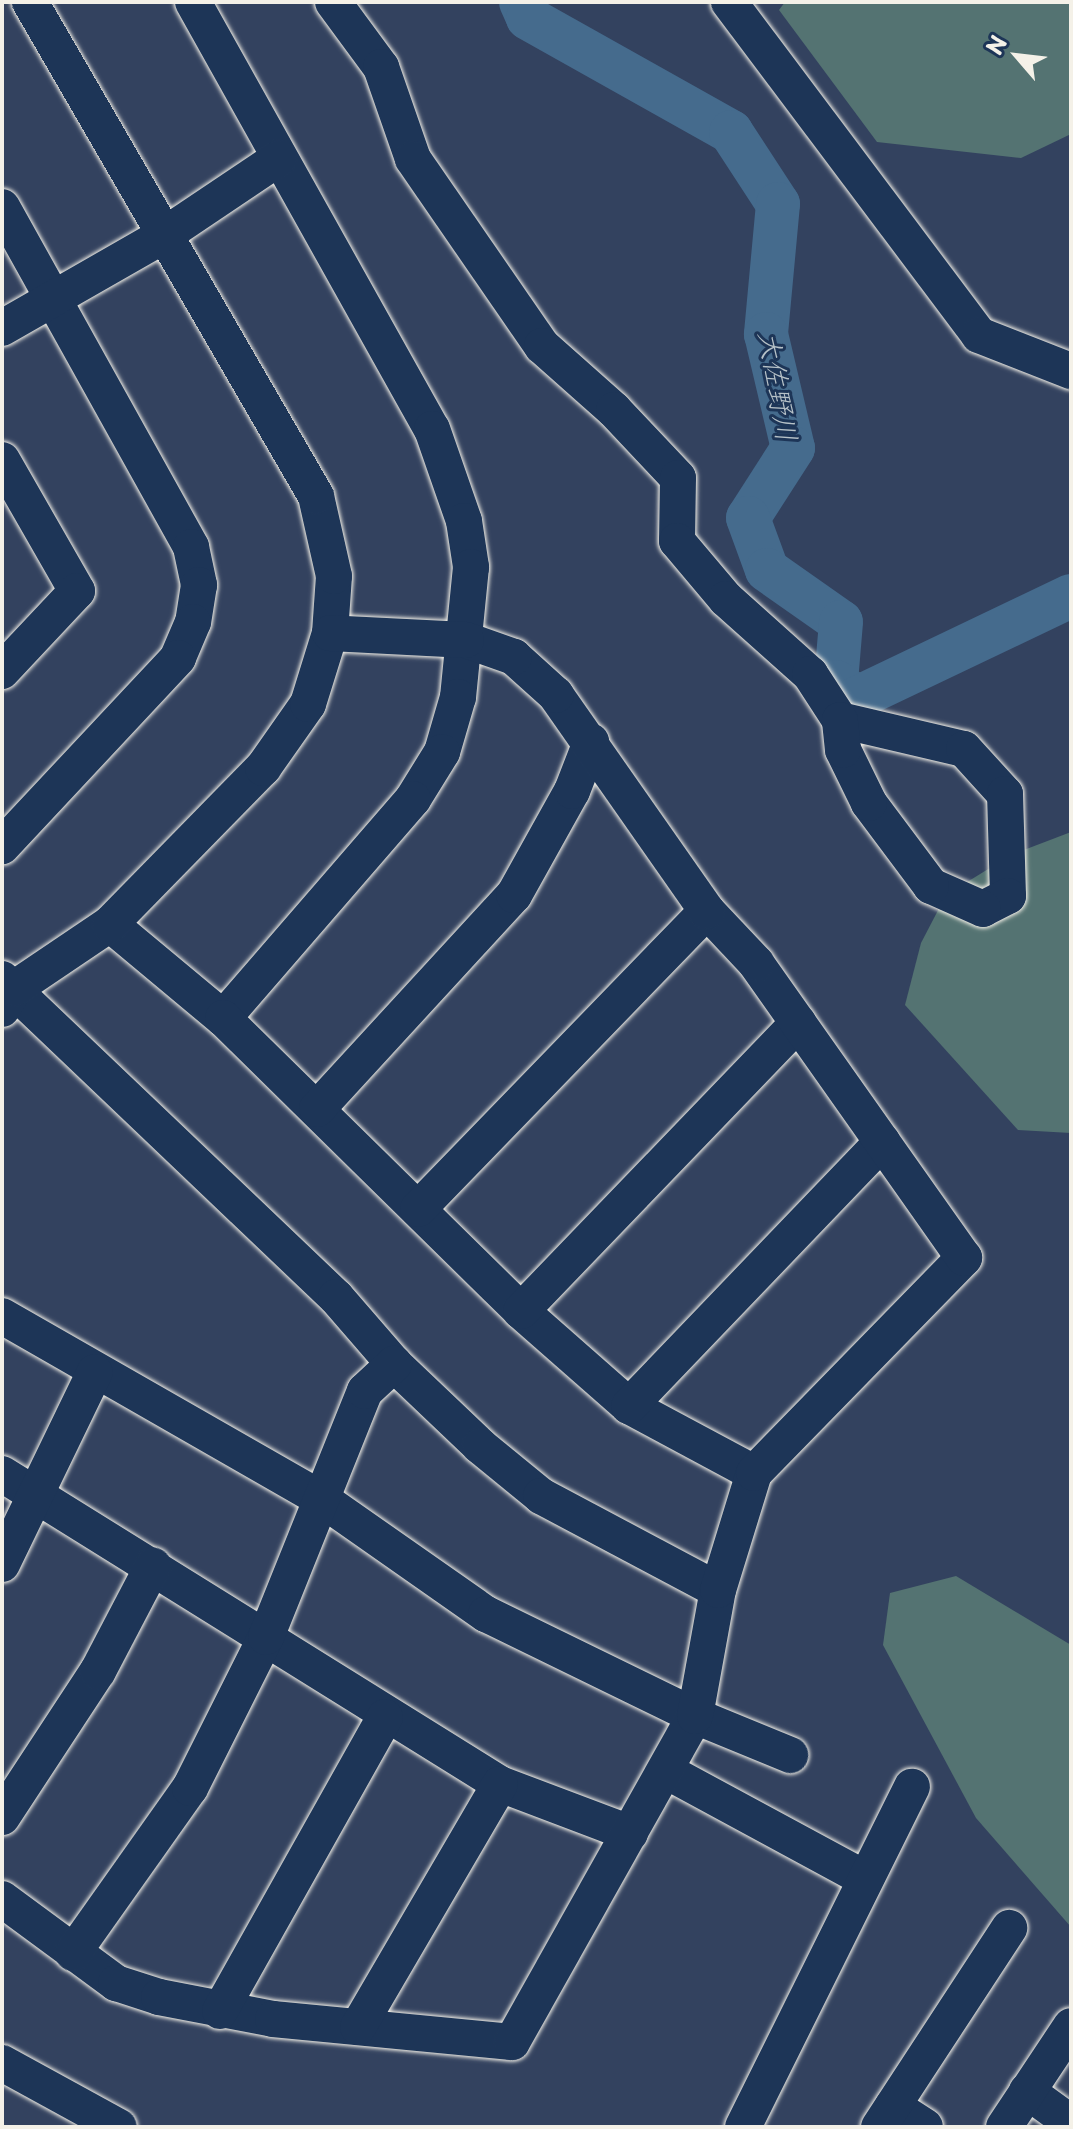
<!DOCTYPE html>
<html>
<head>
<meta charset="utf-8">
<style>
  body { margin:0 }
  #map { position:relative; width:1073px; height:2129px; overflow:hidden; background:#33425f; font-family:"Playpen Sans","Klee One",sans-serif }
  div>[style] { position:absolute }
  .green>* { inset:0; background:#547372 }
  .river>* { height:44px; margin:-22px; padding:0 22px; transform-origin:22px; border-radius:22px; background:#456b8d }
  .roads { filter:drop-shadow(0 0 2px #f4f1e8) drop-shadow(0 0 2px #f4f1e8) }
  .minor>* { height:36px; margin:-18px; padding:0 18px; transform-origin:18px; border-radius:18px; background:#1d3557 }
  span { translate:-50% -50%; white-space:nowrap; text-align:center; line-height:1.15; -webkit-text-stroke:6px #1d3557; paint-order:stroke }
  .water-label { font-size:28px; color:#b7c2c8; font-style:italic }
  .frame { position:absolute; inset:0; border:4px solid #f4f1e8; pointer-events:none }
  .north { position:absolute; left:977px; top:16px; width:80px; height:80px; -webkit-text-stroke:6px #1d3557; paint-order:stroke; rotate:298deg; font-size:22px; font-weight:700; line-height:32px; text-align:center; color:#f4f1e8 }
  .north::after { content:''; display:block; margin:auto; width:28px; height:36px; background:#f4f1e8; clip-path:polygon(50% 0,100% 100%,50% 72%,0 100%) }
</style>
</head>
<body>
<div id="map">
  <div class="green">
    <div style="clip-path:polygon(785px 2px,1071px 2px,1071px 134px,1021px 158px,877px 142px,779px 10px)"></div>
    <div style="clip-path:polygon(1071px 832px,1071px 1133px,1018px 1130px,905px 1005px,921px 943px,946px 895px,1011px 855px)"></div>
    <div style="clip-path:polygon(956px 1576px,1071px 1645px,1071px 1927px,976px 1818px,883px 1645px,890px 1593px)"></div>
  </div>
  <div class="river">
    <div style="left:521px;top:2px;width:17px;rotate:66deg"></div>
    <div style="left:528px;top:18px;width:233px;rotate:29.3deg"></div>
    <div style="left:731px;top:132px;width:86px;rotate:56.9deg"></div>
    <div style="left:778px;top:204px;width:131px;rotate:95.3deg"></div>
    <div style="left:766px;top:334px;width:117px;rotate:76.7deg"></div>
    <div style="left:793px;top:448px;width:83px;rotate:122.7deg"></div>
    <div style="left:748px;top:518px;width:55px;rotate:69.9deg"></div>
    <div style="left:767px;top:570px;width:90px;rotate:35.1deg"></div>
    <div style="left:841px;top:622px;width:60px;rotate:94.8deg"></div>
    <div style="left:836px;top:682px;width:26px;rotate:37deg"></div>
    <div style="left:857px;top:698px;width:237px;rotate:-25.5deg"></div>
  </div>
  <div class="roads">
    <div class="minor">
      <div style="left:193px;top:2px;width:489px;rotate:60.8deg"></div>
      <div style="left:432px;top:429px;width:97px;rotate:70.8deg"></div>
      <div style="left:464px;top:521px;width:47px;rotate:81.3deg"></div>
      <div style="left:471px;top:567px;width:131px;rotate:95.7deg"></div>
      <div style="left:458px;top:697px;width:57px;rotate:106.2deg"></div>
      <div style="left:442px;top:752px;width:55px;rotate:121.7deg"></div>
      <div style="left:413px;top:799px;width:290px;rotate:130.9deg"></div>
      <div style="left:333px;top:2px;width:81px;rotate:53.6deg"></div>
      <div style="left:381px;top:67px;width:97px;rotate:70.8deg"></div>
      <div style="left:413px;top:159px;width:227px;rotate:55.4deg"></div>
      <div style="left:542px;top:346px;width:96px;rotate:41.6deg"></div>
      <div style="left:614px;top:410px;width:93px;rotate:46.7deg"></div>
      <div style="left:678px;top:478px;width:63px;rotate:90.9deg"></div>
      <div style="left:677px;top:541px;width:76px;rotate:49.8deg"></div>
      <div style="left:726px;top:599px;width:113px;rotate:41.8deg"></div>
      <div style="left:810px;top:674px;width:55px;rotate:56.9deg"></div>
      <div style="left:729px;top:2px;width:416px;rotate:53.1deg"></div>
      <div style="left:979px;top:335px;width:99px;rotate:21.4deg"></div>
      <div style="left:2px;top:207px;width:389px;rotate:60.9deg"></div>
      <div style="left:191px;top:547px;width:39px;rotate:78deg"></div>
      <div style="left:199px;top:585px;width:37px;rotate:99deg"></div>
      <div style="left:193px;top:622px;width:39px;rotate:113deg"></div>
      <div style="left:178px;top:658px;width:258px;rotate:133.1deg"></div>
      <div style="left:2px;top:328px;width:189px;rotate:-29.8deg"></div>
      <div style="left:166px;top:234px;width:136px;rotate:-33.9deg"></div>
      <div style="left:2px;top:460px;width:151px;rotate:60.2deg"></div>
      <div style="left:77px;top:591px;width:110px;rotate:133.2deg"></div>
      <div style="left:840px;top:720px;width:127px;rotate:13.2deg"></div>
      <div style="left:964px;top:749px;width:61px;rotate:47.7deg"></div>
      <div style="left:1005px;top:794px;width:102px;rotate:88.3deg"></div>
      <div style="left:1008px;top:896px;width:28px;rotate:153deg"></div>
      <div style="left:983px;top:909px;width:57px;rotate:-156.1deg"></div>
      <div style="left:931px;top:886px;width:104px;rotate:-126.8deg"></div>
      <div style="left:869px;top:803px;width:59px;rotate:-116.1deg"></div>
      <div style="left:843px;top:750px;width:30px;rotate:-96deg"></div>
      <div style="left:110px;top:924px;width:147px;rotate:39.8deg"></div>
      <div style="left:223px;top:1018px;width:418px;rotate:44.5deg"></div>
      <div style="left:521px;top:1311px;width:144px;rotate:41.3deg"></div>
      <div style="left:629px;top:1406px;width:142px;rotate:28.2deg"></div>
      <div style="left:2px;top:979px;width:461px;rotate:43.6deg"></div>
      <div style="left:336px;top:1297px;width:89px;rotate:49.1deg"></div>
      <div style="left:394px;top:1364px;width:119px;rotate:43.6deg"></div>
      <div style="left:480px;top:1446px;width:79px;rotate:39.3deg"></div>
      <div style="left:541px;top:1496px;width:200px;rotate:28deg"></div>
      <div style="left:2px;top:1009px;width:25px;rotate:-58deg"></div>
      <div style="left:15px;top:988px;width:115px;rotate:-34deg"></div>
      <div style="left:110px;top:924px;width:219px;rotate:-45.6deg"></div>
      <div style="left:263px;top:768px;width:78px;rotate:-54.9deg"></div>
      <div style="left:308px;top:704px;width:74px;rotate:-72.8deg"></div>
      <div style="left:330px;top:633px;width:57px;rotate:-86deg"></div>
      <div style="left:334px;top:576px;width:82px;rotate:-102.7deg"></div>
      <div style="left:316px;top:496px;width:571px;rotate:-120.07deg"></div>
      <div style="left:317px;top:1109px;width:291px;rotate:-47.4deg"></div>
      <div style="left:514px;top:895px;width:119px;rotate:-60.9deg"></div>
      <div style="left:572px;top:791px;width:53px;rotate:-68.8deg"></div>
      <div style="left:418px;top:1209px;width:415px;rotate:-45.9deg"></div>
      <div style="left:521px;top:1311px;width:400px;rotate:-46.1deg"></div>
      <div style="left:2px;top:1316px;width:370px;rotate:29.8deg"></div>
      <div style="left:323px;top:1500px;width:199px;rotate:35deg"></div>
      <div style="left:486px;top:1614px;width:233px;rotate:26deg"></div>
      <div style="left:695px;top:1716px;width:103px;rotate:22.3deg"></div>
      <div style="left:629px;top:1406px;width:366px;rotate:-46.2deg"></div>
      <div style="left:2px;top:1474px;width:587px;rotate:31.9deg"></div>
      <div style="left:500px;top:1784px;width:139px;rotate:20.7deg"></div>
      <div style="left:2px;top:1564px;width:213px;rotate:-64.2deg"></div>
      <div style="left:668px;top:1772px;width:223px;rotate:28.4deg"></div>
      <div style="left:2px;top:1817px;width:175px;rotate:-56.7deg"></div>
      <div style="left:98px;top:1671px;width:119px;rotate:-62.4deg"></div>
      <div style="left:2px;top:1899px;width:142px;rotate:36.4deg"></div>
      <div style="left:116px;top:1983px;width:45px;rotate:18deg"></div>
      <div style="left:159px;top:1997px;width:116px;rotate:10.9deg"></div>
      <div style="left:273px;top:2019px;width:240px;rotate:5.5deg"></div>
      <div style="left:512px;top:2042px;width:374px;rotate:-60.7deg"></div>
      <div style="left:695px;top:1716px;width:128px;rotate:-79.7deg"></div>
      <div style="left:718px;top:1590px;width:122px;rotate:-72.9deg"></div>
      <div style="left:754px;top:1473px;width:301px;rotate:-45.7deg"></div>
      <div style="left:964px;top:1258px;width:361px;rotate:-125.2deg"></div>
      <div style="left:756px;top:963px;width:71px;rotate:-133.3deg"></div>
      <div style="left:707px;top:911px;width:264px;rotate:-125deg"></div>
      <div style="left:556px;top:695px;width:57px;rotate:-137.9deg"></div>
      <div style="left:514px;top:657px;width:51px;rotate:-160.5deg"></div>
      <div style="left:466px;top:640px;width:136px;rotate:-177.1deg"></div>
      <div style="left:73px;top:1953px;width:202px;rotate:-54.7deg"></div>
      <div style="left:190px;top:1788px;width:169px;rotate:-63.3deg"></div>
      <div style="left:266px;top:1637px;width:265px;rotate:-68.1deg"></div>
      <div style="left:365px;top:1391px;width:40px;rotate:-43deg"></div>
      <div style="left:220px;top:2011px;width:337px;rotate:-60.7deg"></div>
      <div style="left:358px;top:2027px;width:281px;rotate:-59.7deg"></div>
      <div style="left:2px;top:2063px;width:133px;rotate:28.7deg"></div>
      <div style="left:1027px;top:2091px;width:54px;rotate:36deg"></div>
      <div style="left:893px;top:2106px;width:38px;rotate:33deg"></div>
      <div style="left:743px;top:2127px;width:380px;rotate:-63.6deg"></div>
      <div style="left:879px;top:2127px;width:238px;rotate:-56.8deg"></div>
      <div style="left:1004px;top:2127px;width:121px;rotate:-56.4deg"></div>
    </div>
  </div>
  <div class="water-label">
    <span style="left:779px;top:386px;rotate:80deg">大佐野川</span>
  </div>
  <div class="frame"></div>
  <div class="north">N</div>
</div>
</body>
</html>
